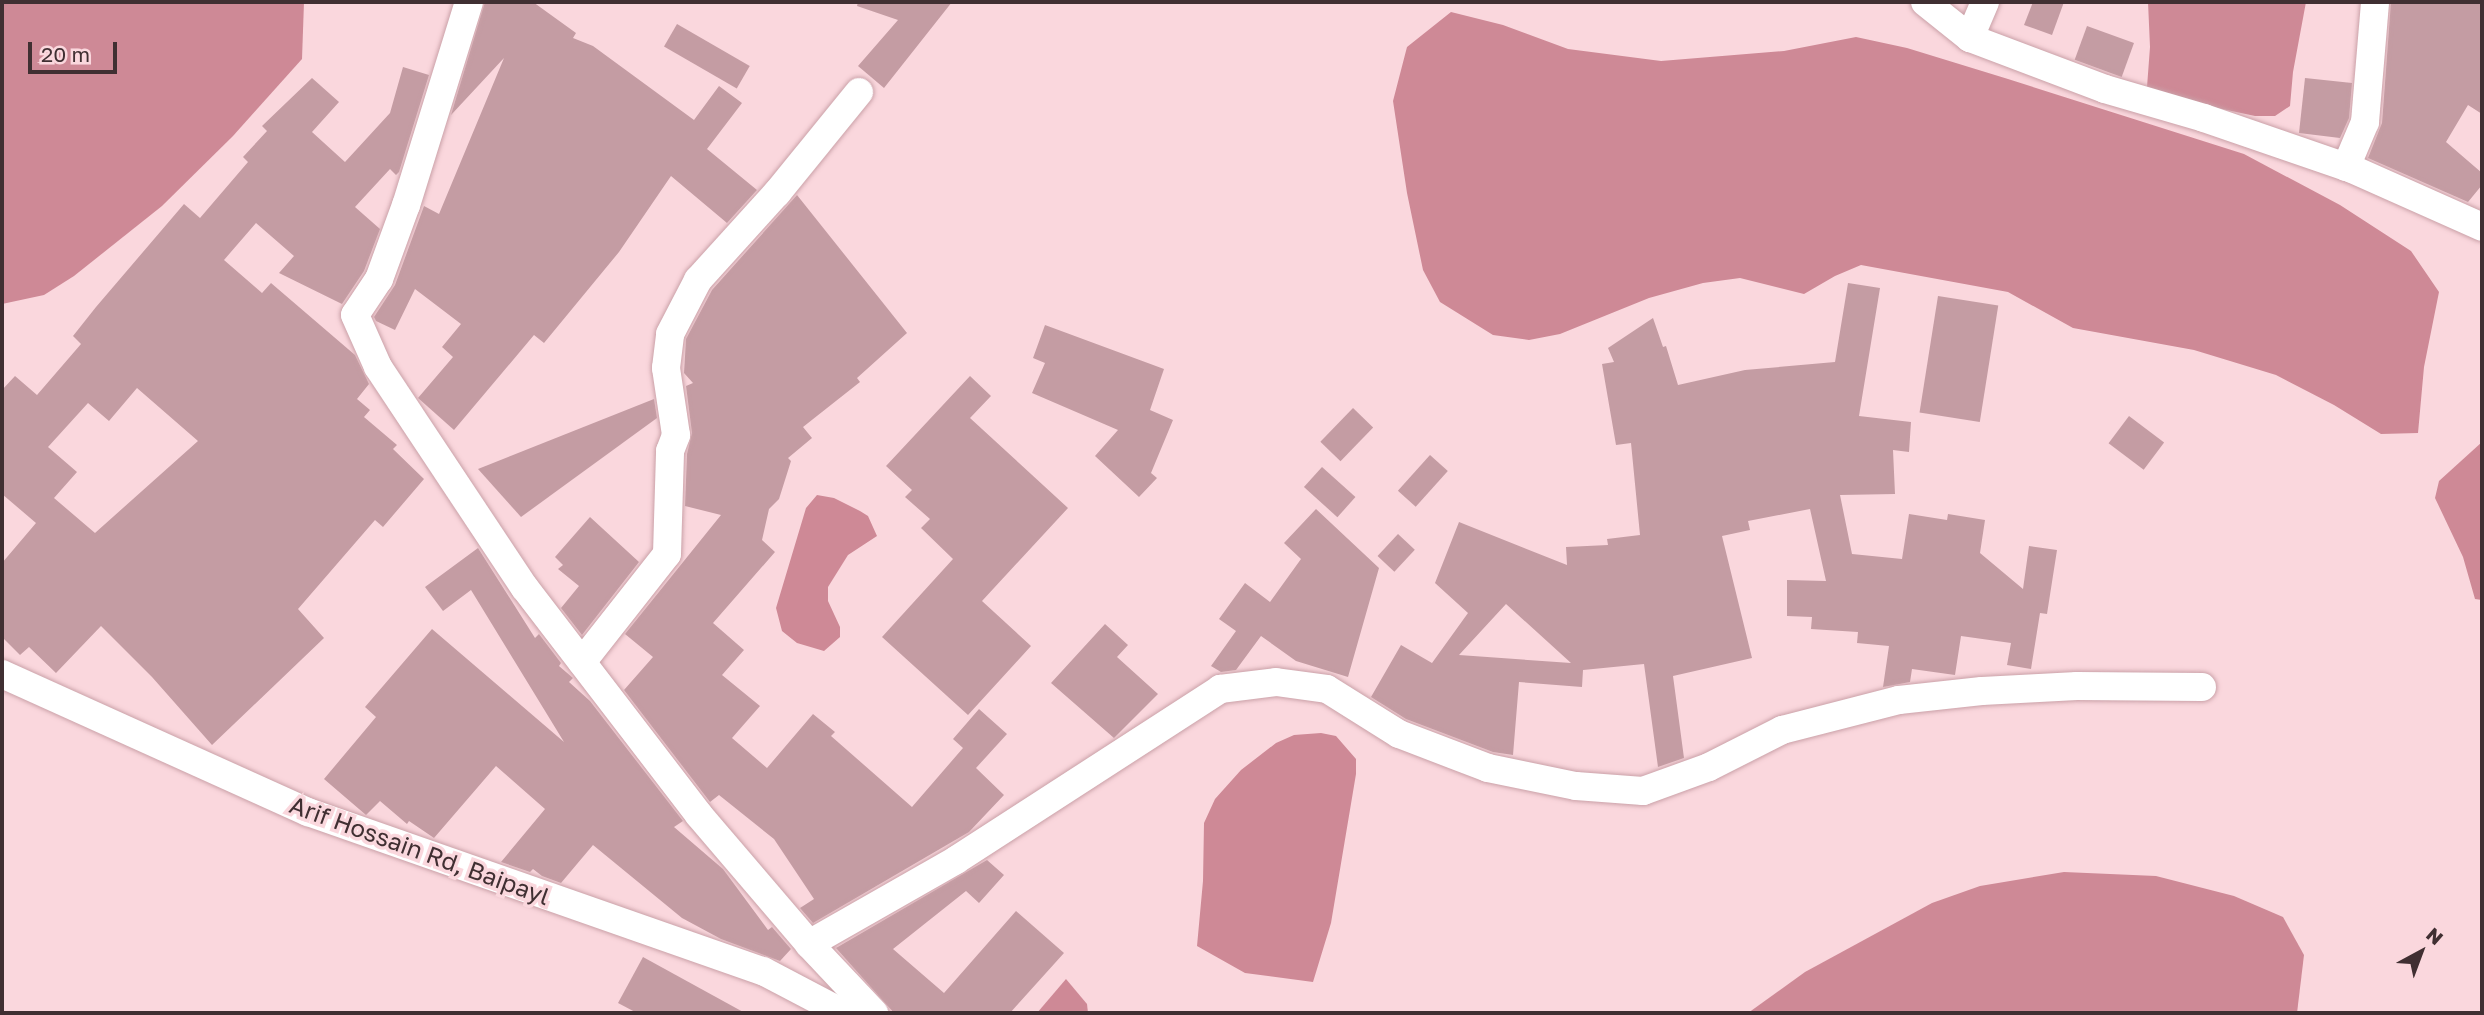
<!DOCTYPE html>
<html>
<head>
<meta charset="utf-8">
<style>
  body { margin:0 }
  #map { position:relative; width:2484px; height:1015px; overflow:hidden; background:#fad7dd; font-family:"Golos Text",sans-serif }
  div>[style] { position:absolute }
  .water>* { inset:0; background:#ce8996 }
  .building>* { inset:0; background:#c49ca3; transform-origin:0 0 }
  .roads { filter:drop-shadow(0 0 2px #caa1a8) drop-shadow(0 0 2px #caa1a8) }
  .minor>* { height:28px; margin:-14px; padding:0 14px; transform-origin:14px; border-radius:14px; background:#fff }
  span { translate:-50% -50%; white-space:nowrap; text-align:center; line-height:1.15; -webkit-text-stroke:7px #fad7dd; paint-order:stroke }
  .street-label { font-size:24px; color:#402f32 }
  .frame { position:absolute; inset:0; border:4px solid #402f32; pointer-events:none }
  .north { position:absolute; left:2386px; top:917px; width:70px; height:70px; -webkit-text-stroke:5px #fad7dd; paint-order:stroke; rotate:41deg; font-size:19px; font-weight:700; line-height:28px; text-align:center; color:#402f32 }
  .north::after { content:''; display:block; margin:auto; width:24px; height:32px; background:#402f32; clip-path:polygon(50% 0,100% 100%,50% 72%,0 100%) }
  .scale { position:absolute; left:28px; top:42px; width:89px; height:32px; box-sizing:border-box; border:4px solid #402f32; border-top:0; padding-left:9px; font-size:21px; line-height:24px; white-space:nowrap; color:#402f32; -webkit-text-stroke:5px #fad7dd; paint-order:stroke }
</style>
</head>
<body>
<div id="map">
  <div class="water">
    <div style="clip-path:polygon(2px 2px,304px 2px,302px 59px,233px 136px,162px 206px,74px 276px,44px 295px,2px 304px)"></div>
    <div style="clip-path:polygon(2148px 2px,2306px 2px,2293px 72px,2290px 106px,2275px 116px,2255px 116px,2194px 103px,2147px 87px,2150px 47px)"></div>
    <div style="clip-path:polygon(1451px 12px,1503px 25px,1568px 49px,1661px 61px,1784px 51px,1856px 37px,1907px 48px,2008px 79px,2244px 154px,2340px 205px,2411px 251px,2439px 292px,2424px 367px,2418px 433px,2381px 434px,2334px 405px,2276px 375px,2194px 350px,2073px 328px,2008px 292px,1861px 265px,1835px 276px,1804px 294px,1740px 278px,1703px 283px,1649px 298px,1560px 334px,1529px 340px,1493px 335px,1440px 302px,1423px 270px,1407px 193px,1393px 101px,1407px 47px)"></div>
    <div style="clip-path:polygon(2482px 442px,2482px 600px,2475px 599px,2463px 557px,2435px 498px,2439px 481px)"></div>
    <div style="clip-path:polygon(817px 495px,834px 498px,860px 511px,868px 516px,877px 536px,848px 555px,828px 587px,828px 601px,840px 627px,840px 637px,824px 651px,797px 643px,782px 631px,776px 608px,806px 508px)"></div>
    <div style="clip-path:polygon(1321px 733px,1336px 736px,1356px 759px,1356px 774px,1331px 923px,1313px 982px,1245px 973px,1197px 946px,1203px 881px,1204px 823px,1215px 799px,1241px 770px,1276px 743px,1294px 735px)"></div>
    <div style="clip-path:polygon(2064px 872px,2156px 876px,2234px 896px,2283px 917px,2304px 955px,2297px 1013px,1748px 1013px,1805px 972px,1932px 903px,1980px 886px)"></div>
    <div style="clip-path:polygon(1066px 979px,1087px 1004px,1088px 1013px,1037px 1013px)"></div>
  </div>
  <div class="building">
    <div style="clip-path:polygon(485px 2px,533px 2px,576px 33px,573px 38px,593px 46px,694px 120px,719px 86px,742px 103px,707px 149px,757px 190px,727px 223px,671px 176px,619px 252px,544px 343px,534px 335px,454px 430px,418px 398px,453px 357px,442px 347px,461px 324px,415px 289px,395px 330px,376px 321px,374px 317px,395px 285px,424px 206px,439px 214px,504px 58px,451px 115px)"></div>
    <div style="clip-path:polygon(858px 2px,952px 2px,884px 88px,858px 66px,898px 20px,857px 6px)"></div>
    <div style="clip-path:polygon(2033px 2px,2064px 2px,2052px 35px,2024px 25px)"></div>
    <div style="clip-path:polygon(2391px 2px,2482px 2px,2482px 114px,2468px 105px,2446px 142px,2482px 173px,2482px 185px,2468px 202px,2368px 158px,2382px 123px)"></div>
    <div style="left:677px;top:24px;width:84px;height:26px;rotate:30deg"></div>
    <div style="left:2087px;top:26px;width:50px;height:36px;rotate:20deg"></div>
    <div style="clip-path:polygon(evenodd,403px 67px,429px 75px,399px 172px,396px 175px,390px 169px,355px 207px,380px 229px,364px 271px,342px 304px,279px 273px,294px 256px,256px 223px,224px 260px,262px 293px,271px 283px,355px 355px,369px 384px,357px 399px,370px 410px,364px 417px,397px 445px,393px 449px,424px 479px,383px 527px,375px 520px,298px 609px,324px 638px,212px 745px,152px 677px,101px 626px,56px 673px,29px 647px,20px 655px,2px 637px,2px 563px,36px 523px,2px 494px,2px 390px,15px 376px,37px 395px,81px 344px,73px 336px,96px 307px,184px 204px,200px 218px,248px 162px,243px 157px,267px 131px,262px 126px,312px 78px,339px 102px,312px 132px,345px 162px,390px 113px,403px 67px,137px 388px,198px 441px,95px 533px,54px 498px,77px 472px,48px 447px,88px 403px,109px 421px,137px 388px)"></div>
    <div style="clip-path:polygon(2305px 78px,2352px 83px,2349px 118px,2340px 138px,2299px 133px)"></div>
    <div style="clip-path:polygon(797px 195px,907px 333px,857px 378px,860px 382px,803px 427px,812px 438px,788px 458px,791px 461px,779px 499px,769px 509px,762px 540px,775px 552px,713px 623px,744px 650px,722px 675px,760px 706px,732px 738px,767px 768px,813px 714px,835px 732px,831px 736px,912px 807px,963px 748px,953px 739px,979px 709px,1007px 734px,976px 768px,1004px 795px,969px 832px,813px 923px,800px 908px,814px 899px,774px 839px,719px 795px,710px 802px,624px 690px,653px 657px,625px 634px,721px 515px,685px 506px,687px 454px,692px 433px,686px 386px,693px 383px,684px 373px,686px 339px,712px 290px)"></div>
    <div style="clip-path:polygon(evenodd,1848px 283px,1880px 288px,1859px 416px,1911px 422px,1909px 452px,1893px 450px,1895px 494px,1840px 495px,1852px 554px,1902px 559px,1909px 514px,1947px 520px,1948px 514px,1985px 520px,1980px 553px,2023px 589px,2029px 546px,2057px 550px,2047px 614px,2040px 613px,2031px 669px,2007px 665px,2011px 643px,1961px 636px,1955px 675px,1912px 669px,1910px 682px,1883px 687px,1889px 646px,1857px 643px,1858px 632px,1811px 629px,1812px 617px,1787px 616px,1787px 580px,1826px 581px,1810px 509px,1748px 521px,1750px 530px,1722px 536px,1752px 658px,1673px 676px,1684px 758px,1658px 767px,1644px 664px,1583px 670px,1582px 687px,1519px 682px,1513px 755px,1493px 752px,1406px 719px,1371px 697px,1401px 645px,1432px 663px,1468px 613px,1435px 583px,1459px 522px,1567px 565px,1566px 547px,1608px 545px,1607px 539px,1640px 535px,1631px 443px,1616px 445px,1602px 364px,1614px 362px,1608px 348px,1653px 318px,1663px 347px,1666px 346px,1678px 385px,1745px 370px,1835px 362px,1848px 283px,1506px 604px,1571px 663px,1459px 655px,1506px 604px)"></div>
    <div style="left:1938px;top:296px;width:61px;height:118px;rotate:9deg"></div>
    <div style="clip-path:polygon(1045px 325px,1164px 369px,1150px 410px,1173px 420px,1151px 473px,1157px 478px,1139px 497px,1095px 456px,1118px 430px,1032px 393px,1045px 363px,1033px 358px)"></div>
    <div style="clip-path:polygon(970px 376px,991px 396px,970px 418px,1068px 508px,982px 601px,1031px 646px,968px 715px,882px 637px,953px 559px,921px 528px,930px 519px,905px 497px,912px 490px,886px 466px)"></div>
    <div style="clip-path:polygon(654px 399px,657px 418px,521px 517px,478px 469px)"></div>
    <div style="left:1353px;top:408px;width:28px;height:47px;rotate:44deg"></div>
    <div style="left:2129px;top:416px;width:44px;height:34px;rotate:37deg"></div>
    <div style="left:1430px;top:455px;width:24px;height:48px;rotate:42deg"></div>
    <div style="left:1322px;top:467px;width:45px;height:27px;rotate:42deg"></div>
    <div style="clip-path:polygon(1316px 509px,1379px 568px,1348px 677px,1296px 661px,1261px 636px,1236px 670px,1221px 672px,1211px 666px,1236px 631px,1219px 619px,1245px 583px,1270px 602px,1301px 559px,1284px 543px)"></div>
    <div style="clip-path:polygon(590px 517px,639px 562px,582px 635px,561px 608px,579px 586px,558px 569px,563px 565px,555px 557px)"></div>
    <div style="left:1398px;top:534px;width:23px;height:30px;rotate:43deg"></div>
    <div style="clip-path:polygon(478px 548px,535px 638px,539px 634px,561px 663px,559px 666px,573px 678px,569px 682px,590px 701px,683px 821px,674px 827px,723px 869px,768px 930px,772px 927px,791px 949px,780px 961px,721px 939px,682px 918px,593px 845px,561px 883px,542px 876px,533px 869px,530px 872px,501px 862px,545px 809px,496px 766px,434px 838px,409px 821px,407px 824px,380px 801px,366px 815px,324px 779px,376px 717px,365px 707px,432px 629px,564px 742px,471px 590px,443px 611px,425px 587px)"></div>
    <div style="clip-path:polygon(1105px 624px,1128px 645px,1117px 657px,1158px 694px,1114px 738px,1051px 683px)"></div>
    <div style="clip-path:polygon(987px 860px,1004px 875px,979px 903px,966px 891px,893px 949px,944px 993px,1016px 911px,1064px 953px,1010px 1013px,894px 1013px,836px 948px)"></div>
    <div style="clip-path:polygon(643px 957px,745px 1013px,637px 1013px,618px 1003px)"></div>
  </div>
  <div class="roads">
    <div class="minor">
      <div style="left:469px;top:2px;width:213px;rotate:107.2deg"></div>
      <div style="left:406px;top:205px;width:79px;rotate:110deg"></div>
      <div style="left:379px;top:279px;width:43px;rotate:123.7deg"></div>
      <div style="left:355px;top:315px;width:57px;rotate:66.1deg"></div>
      <div style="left:378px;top:367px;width:265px;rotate:56.4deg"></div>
      <div style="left:525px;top:588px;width:286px;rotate:52.5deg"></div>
      <div style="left:699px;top:815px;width:170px;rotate:49.5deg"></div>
      <div style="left:809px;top:944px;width:95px;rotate:46.7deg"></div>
      <div style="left:1925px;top:2px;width:58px;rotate:38.7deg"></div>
      <div style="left:1985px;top:2px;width:39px;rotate:113deg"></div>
      <div style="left:1970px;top:38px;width:144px;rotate:20.7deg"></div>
      <div style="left:2105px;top:89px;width:103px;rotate:16.3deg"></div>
      <div style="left:2204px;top:118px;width:157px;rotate:19deg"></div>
      <div style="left:2352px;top:169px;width:142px;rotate:24deg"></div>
      <div style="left:2346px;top:167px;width:49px;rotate:-67.1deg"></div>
      <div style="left:2365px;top:122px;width:120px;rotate:-85.2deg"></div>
      <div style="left:582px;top:662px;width:137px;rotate:-51.8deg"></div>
      <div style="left:667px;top:554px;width:103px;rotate:-88.3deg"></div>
      <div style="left:670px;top:451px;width:17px;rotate:-69deg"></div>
      <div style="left:676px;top:435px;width:68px;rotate:-98.5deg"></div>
      <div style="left:666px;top:368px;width:34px;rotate:-83deg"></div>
      <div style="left:670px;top:334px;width:61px;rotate:-62.6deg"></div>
      <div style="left:698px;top:280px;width:118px;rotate:-47.8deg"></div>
      <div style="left:777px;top:193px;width:130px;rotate:-50.9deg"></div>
      <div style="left:2px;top:674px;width:336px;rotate:24.3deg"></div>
      <div style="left:308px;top:812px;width:482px;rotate:19.3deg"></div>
      <div style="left:763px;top:971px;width:90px;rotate:27.7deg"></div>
      <div style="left:809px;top:944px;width:169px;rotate:-29.7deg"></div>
      <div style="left:956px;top:860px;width:315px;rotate:-32.9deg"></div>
      <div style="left:1220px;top:689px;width:56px;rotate:-7.1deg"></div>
      <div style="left:1276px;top:682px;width:51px;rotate:7.8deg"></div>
      <div style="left:1327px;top:689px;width:85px;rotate:32deg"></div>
      <div style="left:1399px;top:734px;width:95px;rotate:20.9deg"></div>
      <div style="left:1488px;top:768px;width:90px;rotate:11.6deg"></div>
      <div style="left:1576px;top:786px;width:67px;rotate:4.3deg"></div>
      <div style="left:1643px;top:791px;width:70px;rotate:-20deg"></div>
      <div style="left:1709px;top:767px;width:82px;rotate:-26.9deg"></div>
      <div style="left:1782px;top:730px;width:121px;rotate:-14.4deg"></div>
      <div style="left:1899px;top:700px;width:83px;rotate:-6.2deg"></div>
      <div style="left:1982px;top:691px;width:95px;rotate:-3deg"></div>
      <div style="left:2077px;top:686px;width:125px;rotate:0.5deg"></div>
    </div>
  </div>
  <div class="street-label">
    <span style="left:420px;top:850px;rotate:20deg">Arif Hossain Rd, Baipayl</span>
  </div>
  <div class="frame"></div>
  <div class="north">N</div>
  <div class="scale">20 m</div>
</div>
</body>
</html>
